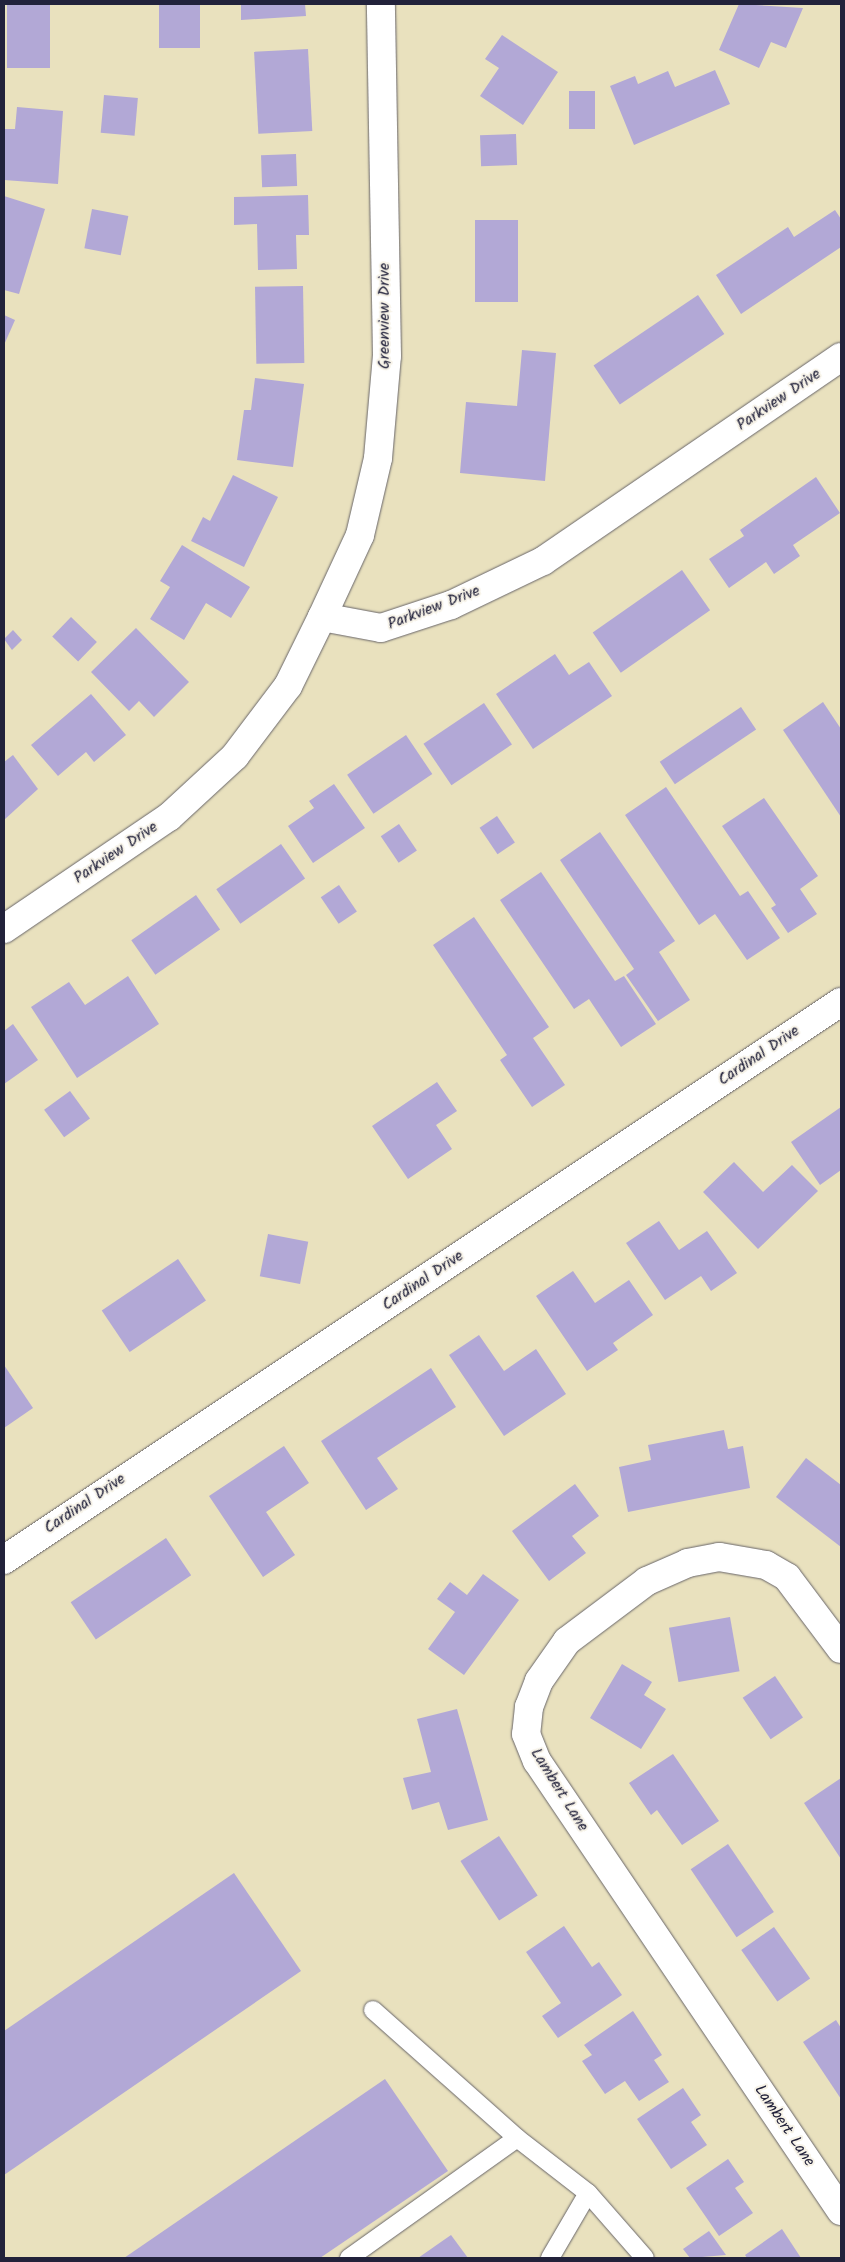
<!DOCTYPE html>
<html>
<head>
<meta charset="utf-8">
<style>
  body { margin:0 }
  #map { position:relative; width:845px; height:2262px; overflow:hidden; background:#e9e1be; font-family:Kalam,sans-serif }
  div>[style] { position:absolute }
  .building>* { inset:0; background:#b2a8d6; transform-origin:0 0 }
  .roads { filter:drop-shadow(0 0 1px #686569) drop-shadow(0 0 1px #686569) }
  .service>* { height:18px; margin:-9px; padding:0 9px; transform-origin:9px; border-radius:9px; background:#fff }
  .minor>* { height:28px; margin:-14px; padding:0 14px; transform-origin:14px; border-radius:14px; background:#fff }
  span { translate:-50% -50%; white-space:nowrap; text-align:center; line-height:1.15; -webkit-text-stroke:4px #f7f3e8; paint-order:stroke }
  .street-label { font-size:16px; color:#22223b }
  .frame { position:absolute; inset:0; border:5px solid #22223b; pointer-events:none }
</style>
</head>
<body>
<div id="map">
  <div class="building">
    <div style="left:7px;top:4px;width:43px;height:64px"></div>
    <div style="left:159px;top:4px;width:41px;height:44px"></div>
    <div style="clip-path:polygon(241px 4px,305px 4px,306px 16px,241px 20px)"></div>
    <div style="clip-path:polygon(739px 4px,803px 8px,786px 48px,771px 42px,759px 68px,719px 50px)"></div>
    <div style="clip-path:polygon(502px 35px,558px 72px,523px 125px,480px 96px,499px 68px,485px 59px)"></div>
    <div style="left:308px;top:49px;width:82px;height:54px;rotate:87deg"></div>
    <div style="clip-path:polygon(715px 70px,730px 104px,634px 145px,610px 86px,635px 76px,638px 84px,668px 71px,675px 87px)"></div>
    <div style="left:595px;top:91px;width:38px;height:26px;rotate:90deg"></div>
    <div style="left:104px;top:95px;width:34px;height:38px;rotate:5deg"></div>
    <div style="clip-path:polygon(17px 107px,63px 111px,58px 184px,4px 180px,5px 129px,15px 129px)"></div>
    <div style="left:516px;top:134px;width:31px;height:36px;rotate:88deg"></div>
    <div style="left:296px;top:154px;width:32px;height:35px;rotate:88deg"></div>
    <div style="clip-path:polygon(308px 195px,309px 235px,296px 235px,297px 269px,258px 270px,257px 224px,234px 225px,234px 197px)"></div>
    <div style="clip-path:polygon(4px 196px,45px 209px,19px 294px,4px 290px)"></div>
    <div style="left:92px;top:209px;width:37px;height:40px;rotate:11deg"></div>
    <div style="clip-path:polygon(835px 210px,841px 219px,841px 247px,741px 314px,716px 275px,788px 227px,794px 237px)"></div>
    <div style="left:475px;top:220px;width:43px;height:82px"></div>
    <div style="left:303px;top:286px;width:77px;height:48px;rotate:89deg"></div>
    <div style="left:698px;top:295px;width:47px;height:126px;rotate:56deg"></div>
    <div style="clip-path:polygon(4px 315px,15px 320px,4px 345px)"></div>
    <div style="clip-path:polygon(522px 350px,556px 353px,545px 481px,460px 473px,466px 402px,517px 406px)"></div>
    <div style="clip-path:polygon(255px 378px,304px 384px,293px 467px,237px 460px,244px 410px,251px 410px)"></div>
    <div style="clip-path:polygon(233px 475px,278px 497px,244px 567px,191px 541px,203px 517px,210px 521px)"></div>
    <div style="clip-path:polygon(816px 477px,840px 513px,793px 545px,800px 556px,774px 574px,766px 562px,729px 588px,709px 559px,744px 536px,740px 530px)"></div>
    <div style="clip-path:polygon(182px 545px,250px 587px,231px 618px,206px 603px,184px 640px,150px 619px,170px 587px,160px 581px)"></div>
    <div style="left:682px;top:570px;width:49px;height:109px;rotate:55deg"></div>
    <div style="left:71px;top:617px;width:36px;height:27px;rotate:44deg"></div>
    <div style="clip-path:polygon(136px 628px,189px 682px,154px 717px,139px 701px,129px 711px,91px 672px)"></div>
    <div style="clip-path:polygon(13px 630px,22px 640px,12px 650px,4px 639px)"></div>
    <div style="clip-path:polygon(555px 654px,569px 675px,589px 662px,612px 696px,533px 749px,496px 694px)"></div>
    <div style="clip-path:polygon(91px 694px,126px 735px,94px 762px,86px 752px,58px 776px,31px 745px)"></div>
    <div style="clip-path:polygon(823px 702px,841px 729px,841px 817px,783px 730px)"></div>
    <div style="left:484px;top:703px;width:50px;height:73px;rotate:56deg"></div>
    <div style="left:741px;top:707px;width:27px;height:98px;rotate:56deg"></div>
    <div style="left:406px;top:735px;width:47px;height:71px;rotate:56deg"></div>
    <div style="clip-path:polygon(13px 755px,38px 789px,4px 820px,4px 762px)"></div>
    <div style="clip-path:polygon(334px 784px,365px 828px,313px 863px,288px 826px,314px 808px,309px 801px)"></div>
    <div style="clip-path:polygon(666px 787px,740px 896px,748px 891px,780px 938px,747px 960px,715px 914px,699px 925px,625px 815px)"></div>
    <div style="clip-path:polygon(764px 798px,818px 876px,800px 889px,817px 914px,788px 933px,771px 908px,776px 905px,722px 826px)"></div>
    <div style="left:497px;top:816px;width:32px;height:21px;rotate:56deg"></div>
    <div style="left:399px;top:824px;width:32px;height:22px;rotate:56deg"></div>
    <div style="clip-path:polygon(600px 832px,675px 941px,659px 952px,690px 1000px,658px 1021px,626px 975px,634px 969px,560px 860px)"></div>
    <div style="left:281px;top:844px;width:42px;height:79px;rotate:55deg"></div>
    <div style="clip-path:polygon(541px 872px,615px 981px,624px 976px,656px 1024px,621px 1047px,589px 999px,574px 1009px,500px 900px)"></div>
    <div style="left:339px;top:885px;width:32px;height:22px;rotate:56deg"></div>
    <div style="left:196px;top:895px;width:42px;height:79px;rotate:55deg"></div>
    <div style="clip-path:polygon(474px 917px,549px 1027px,533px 1038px,565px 1085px,532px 1107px,500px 1060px,507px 1055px,433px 945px)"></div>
    <div style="clip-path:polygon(128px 976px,159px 1024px,77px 1078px,31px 1007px,69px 982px,85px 1005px)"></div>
    <div style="clip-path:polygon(13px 1024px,38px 1060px,4px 1084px,4px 1031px)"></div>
    <div style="clip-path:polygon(437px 1082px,457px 1111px,436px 1125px,452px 1149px,408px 1179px,372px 1126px)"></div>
    <div style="left:70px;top:1091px;width:34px;height:32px;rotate:54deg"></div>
    <div style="clip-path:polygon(841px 1107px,841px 1170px,820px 1185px,791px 1142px)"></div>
    <div style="clip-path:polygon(734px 1162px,763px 1192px,792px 1165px,818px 1191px,758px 1249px,703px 1192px)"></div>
    <div style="clip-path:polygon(659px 1221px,679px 1250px,707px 1231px,737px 1273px,711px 1291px,701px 1276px,665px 1300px,626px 1243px)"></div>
    <div style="left:268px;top:1234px;width:41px;height:43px;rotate:11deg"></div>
    <div style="left:178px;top:1259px;width:50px;height:92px;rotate:56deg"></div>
    <div style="clip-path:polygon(573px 1271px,595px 1303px,629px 1280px,653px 1315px,613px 1343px,618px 1350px,587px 1371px,536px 1296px)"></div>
    <div style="clip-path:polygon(479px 1335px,504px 1371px,536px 1349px,566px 1394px,504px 1436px,449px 1355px)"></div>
    <div style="clip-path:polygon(4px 1365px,33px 1408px,4px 1428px)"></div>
    <div style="clip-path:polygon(431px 1368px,456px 1407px,377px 1458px,398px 1489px,366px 1510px,321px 1441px)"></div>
    <div style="clip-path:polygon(724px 1430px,728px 1449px,743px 1446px,750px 1488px,628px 1512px,619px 1467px,651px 1460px,648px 1445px)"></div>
    <div style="clip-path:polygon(284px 1446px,309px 1483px,266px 1512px,295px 1555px,263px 1577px,209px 1496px)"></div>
    <div style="clip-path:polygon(806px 1458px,841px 1485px,841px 1547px,776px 1497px)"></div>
    <div style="clip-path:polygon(575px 1484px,599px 1516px,572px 1536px,586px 1553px,549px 1581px,512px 1531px)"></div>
    <div style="left:166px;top:1538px;width:45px;height:115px;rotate:56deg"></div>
    <div style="clip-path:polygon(483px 1574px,519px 1600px,464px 1675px,428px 1649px,455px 1612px,437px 1599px,450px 1582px,467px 1595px)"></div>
    <div style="left:730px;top:1617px;width:55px;height:62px;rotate:80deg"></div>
    <div style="clip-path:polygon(622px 1664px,652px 1682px,644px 1695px,666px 1709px,641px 1749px,590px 1718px)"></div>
    <div style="left:775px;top:1676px;width:50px;height:39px;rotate:56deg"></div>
    <div style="clip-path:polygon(457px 1709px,488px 1820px,448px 1830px,439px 1802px,412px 1810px,403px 1778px,431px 1772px,417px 1719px)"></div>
    <div style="clip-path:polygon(673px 1754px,719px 1821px,682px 1845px,657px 1810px,651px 1815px,629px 1783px)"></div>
    <div style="clip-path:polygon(841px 1778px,841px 1859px,804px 1803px)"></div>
    <div style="left:499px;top:1836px;width:71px;height:46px;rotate:57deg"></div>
    <div style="left:728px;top:1844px;width:82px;height:45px;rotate:56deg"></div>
    <div style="clip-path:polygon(234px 1873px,301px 1971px,4px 2175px,4px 2031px)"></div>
    <div style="clip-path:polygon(564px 1926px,592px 1967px,599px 1962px,622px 1995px,558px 2038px,542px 2016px,561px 2003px,526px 1952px)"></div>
    <div style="left:774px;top:1927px;width:63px;height:40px;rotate:55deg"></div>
    <div style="clip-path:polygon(633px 2011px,662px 2055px,654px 2060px,669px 2082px,639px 2101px,625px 2081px,605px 2094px,582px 2061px,592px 2055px,584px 2045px)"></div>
    <div style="clip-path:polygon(836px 2020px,841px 2028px,841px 2099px,803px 2042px)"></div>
    <div style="clip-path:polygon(385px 2079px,448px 2171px,320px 2258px,124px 2258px)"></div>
    <div style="clip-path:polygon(683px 2088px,701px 2115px,691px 2122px,707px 2145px,671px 2169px,637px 2119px)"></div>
    <div style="clip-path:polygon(728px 2159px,744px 2182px,735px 2188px,753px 2213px,719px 2236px,686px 2188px)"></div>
    <div style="clip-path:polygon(782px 2229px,801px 2258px,747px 2258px,745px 2255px)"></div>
    <div style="clip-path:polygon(709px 2231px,726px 2255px,690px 2258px,683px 2249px)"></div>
    <div style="clip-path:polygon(451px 2235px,468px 2258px,418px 2258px)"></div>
  </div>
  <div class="roads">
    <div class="service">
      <div style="left:373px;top:2010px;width:193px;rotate:41.6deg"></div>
      <div style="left:517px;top:2138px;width:90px;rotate:37.8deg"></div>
      <div style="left:588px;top:2193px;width:86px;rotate:48.8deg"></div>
      <div style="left:349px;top:2258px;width:206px;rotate:-35.5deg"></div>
      <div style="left:550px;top:2258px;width:75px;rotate:-59.7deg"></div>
    </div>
    <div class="minor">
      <div style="left:322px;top:617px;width:90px;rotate:-65.1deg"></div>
      <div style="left:360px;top:535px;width:79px;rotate:-76.8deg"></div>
      <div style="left:378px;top:458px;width:102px;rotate:-85deg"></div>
      <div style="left:387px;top:356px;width:352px;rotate:-91deg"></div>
      <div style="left:4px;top:929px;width:199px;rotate:-34.2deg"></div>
      <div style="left:169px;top:817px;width:90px;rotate:-42.7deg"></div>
      <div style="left:235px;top:756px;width:88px;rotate:-52.9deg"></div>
      <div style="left:288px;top:686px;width:77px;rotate:-63.8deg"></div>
      <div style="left:322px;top:617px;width:60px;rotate:10.6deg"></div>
      <div style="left:381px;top:628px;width:74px;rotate:-18.2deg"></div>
      <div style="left:451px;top:605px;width:102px;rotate:-25.6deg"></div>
      <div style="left:543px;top:561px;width:361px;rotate:-34.4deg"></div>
      <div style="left:4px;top:1560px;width:1006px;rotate:-33.69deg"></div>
      <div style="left:841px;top:1649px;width:90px;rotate:-126.9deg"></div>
      <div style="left:787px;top:1577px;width:24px;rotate:-150deg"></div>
      <div style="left:766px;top:1565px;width:48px;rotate:-170.3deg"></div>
      <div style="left:719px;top:1557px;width:32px;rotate:169deg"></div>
      <div style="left:688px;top:1563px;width:45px;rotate:156.3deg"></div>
      <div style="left:647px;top:1581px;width:100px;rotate:143.1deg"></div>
      <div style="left:567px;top:1641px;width:49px;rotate:125deg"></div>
      <div style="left:539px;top:1681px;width:28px;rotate:111deg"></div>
      <div style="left:529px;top:1707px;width:27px;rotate:96deg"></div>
      <div style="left:526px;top:1734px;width:29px;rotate:68deg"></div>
      <div style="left:537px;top:1761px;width:543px;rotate:55.96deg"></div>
    </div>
  </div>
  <div class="street-label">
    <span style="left:385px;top:316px;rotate:-90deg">Greenview Drive</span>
    <span style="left:779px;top:400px;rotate:-34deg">Parkview Drive</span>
    <span style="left:434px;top:608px;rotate:-21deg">Parkview Drive</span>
    <span style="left:116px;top:853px;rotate:-34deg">Parkview Drive</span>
    <span style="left:759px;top:1056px;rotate:-34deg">Cardinal Drive</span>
    <span style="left:423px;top:1281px;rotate:-34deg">Cardinal Drive</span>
    <span style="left:85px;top:1504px;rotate:-34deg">Cardinal Drive</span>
    <span style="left:559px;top:1790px;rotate:58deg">Lambert Lane</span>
    <span style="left:784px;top:2126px;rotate:56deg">Lambert Lane</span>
  </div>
  <div class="frame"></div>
</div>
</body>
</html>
